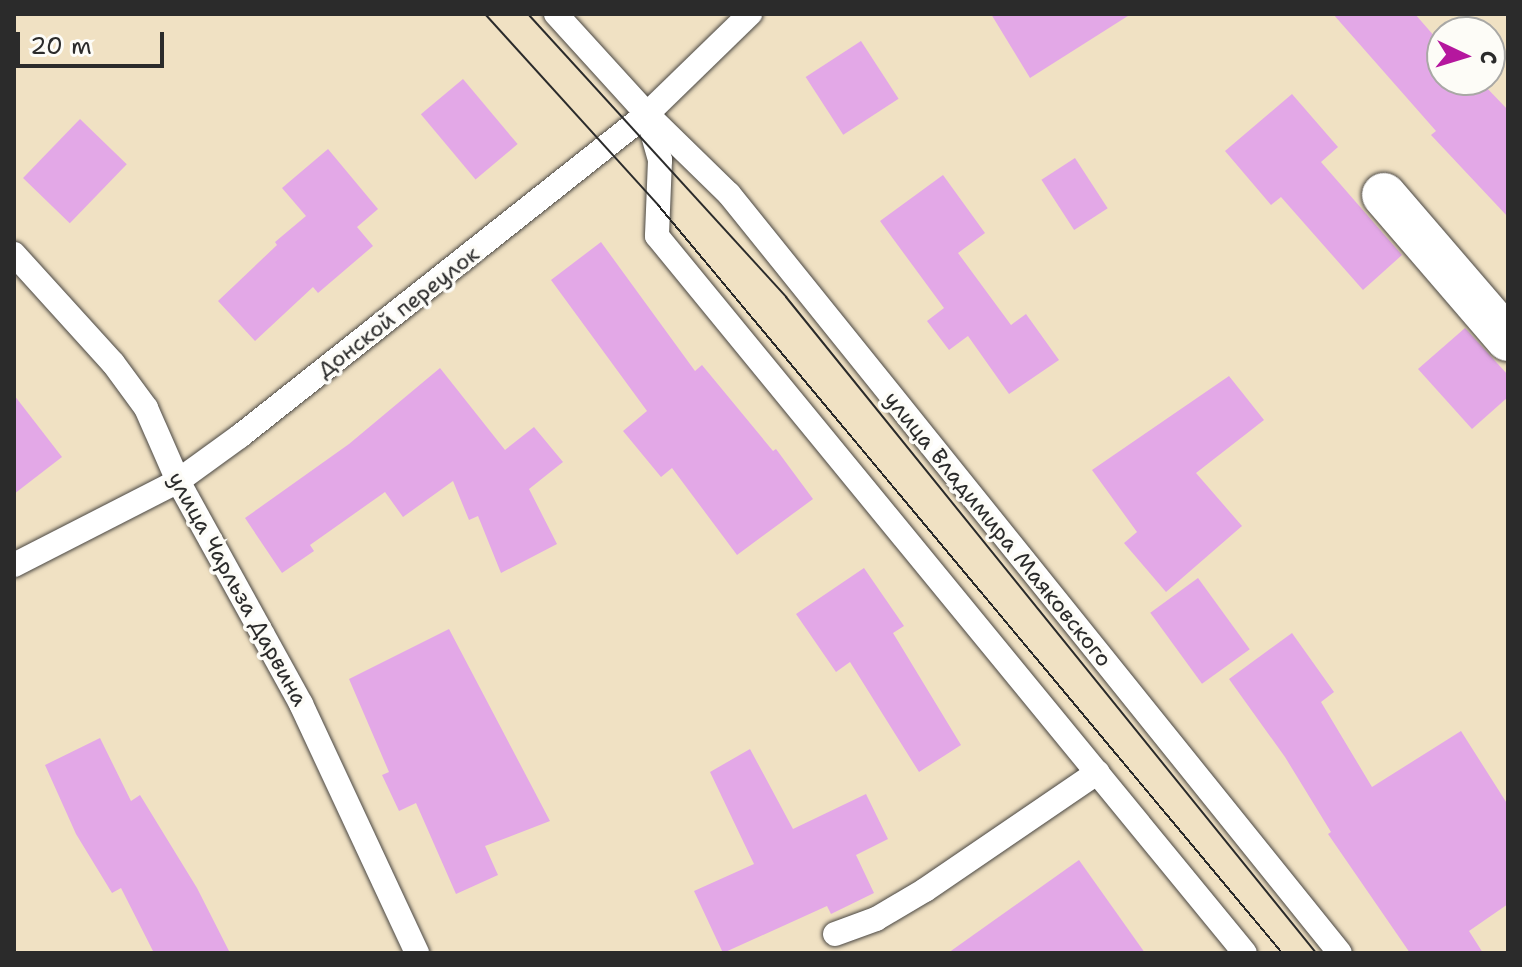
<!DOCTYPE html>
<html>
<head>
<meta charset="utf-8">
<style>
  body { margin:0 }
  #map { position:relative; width:1522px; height:967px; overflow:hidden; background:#f0e1c3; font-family:"Shantell Sans",sans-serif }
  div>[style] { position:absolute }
  .building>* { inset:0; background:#e3a8e7; transform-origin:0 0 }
  .roads { filter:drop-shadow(0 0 2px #494642) drop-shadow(0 0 2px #494642) }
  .service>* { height:24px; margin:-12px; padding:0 12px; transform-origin:12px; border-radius:12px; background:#fff }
  .minor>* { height:44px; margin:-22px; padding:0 22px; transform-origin:22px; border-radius:22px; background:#fff }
  .tram>* { height:2px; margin:-1px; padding:0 1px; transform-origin:1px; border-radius:1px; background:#2b2b2b }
  span { translate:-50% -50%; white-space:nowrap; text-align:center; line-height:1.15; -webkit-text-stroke:7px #fdfcf7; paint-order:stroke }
  .street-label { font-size:22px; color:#2b2b2b }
  .frame { position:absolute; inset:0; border:16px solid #2b2b2b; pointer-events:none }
  .north { position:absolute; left:1426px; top:16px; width:80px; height:80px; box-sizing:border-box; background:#fdfcf7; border:2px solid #a9a8a5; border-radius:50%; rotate:94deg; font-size:22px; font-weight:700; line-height:32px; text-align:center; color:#2b2b2b }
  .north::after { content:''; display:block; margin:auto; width:28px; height:36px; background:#b5179e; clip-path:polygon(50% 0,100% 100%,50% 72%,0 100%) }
  .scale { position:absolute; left:16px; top:32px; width:148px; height:36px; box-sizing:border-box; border:4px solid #2b2b2b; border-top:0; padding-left:10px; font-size:24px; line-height:28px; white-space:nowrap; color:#2b2b2b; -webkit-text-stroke:6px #fdfcf7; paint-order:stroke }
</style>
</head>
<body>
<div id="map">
  <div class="building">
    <div style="clip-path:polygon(991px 14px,1131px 14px,1030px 78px)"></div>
    <div style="clip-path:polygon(1333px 14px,1415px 14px,1442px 45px,1442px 80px,1472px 80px,1480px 89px,1484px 85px,1508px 110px,1508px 217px,1431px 135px,1436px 131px)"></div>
    <div style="left:861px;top:41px;width:69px;height:66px;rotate:57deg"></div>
    <div style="left:463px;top:79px;width:85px;height:55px;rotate:50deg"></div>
    <div style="clip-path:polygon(1292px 94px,1338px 147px,1321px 162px,1402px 255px,1363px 290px,1281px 197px,1271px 205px,1225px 151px)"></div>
    <div style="left:80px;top:119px;width:65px;height:82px;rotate:44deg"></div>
    <div style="clip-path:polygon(328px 149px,378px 209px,357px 227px,373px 246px,318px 293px,313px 287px,255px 341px,218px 301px,277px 245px,275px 242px,306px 216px,282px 188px)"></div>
    <div style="left:1075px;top:158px;width:60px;height:40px;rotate:57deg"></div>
    <div style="clip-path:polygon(943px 175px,985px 233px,958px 253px,1011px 325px,1026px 314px,1059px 360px,1009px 394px,968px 336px,949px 350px,927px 321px,944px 308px,880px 221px)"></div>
    <div style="clip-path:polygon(601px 242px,695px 371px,702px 365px,773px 451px,776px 449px,813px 499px,737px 555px,672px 468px,661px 477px,623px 431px,647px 411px,551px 280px)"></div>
    <div style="clip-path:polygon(1465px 328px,1508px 375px,1508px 397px,1472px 429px,1418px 369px)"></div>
    <div style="clip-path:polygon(440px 368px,505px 450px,534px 427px,563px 462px,529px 489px,557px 544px,501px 573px,478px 516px,469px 520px,453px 481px,403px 517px,385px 492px,310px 545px,314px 551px,282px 573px,245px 518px,349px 444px)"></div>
    <div style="clip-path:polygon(1229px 376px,1264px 420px,1196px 473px,1242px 526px,1166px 592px,1124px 543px,1137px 532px,1092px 470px)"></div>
    <div style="clip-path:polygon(14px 395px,62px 457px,14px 494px)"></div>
    <div style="clip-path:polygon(864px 568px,904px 626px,893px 633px,961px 745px,919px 772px,850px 662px,836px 672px,796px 614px)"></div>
    <div style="left:1198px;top:578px;width:88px;height:59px;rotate:54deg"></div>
    <div style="clip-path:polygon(449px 629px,550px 821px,485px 846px,498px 875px,456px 894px,416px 803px,399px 811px,382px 775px,389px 772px,349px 679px)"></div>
    <div style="clip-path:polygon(1292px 633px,1334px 692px,1321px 702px,1372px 787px,1461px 731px,1508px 805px,1508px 904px,1469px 931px,1483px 953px,1410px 953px,1328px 834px,1331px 832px,1285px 757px,1229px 679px)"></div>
    <div style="clip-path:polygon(100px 738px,131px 801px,140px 795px,197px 888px,230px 953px,154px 953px,121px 888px,112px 893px,76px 834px,45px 765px)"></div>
    <div style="clip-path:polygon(750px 749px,793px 829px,866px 794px,888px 839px,856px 855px,874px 893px,831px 914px,827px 906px,723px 953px,694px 891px,754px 864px,710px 772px)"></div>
    <div style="clip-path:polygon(1079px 860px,1145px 953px,948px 953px)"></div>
  </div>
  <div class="roads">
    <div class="service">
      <div style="left:556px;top:14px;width:135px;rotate:47.7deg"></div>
      <div style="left:647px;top:114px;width:48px;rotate:74.2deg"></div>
      <div style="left:660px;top:160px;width:76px;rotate:92.3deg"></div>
      <div style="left:657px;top:236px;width:927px;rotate:50.65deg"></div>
      <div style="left:649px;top:116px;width:112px;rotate:44.3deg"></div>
      <div style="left:729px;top:194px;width:974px;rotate:51.17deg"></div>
      <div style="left:14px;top:254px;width:147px;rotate:47.8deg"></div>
      <div style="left:113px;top:363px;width:56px;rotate:53.7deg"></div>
      <div style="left:146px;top:408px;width:80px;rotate:66.3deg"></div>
      <div style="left:178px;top:481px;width:255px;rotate:61.1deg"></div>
      <div style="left:301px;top:704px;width:275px;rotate:65deg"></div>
      <div style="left:14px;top:565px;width:184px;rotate:-27.1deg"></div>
      <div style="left:178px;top:481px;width:77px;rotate:-36deg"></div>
      <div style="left:240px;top:436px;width:519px;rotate:-38.35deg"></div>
      <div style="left:647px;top:114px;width:144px;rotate:-44.2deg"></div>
      <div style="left:835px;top:934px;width:44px;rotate:-20.1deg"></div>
      <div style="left:876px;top:919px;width:57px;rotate:-30.6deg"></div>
      <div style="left:925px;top:890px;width:209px;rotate:-34.3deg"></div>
    </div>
    <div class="minor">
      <div style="left:1384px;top:195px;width:190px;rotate:49.3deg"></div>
    </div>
  </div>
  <div class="tram">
    <div style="left:485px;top:14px;width:258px;rotate:47.8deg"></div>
    <div style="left:658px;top:205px;width:974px;rotate:50.16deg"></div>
    <div style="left:528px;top:14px;width:383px;rotate:47.6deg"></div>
    <div style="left:786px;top:297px;width:843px;rotate:51.06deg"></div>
  </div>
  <div class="street-label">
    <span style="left:398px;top:312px;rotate:-38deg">Донской переулок</span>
    <span style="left:998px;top:529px;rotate:51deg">улица Владимира Маяковского</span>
    <span style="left:238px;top:589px;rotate:61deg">улица Чарльза Дарвина</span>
  </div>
  <div class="frame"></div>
  <div class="north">С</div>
  <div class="scale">20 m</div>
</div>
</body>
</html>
